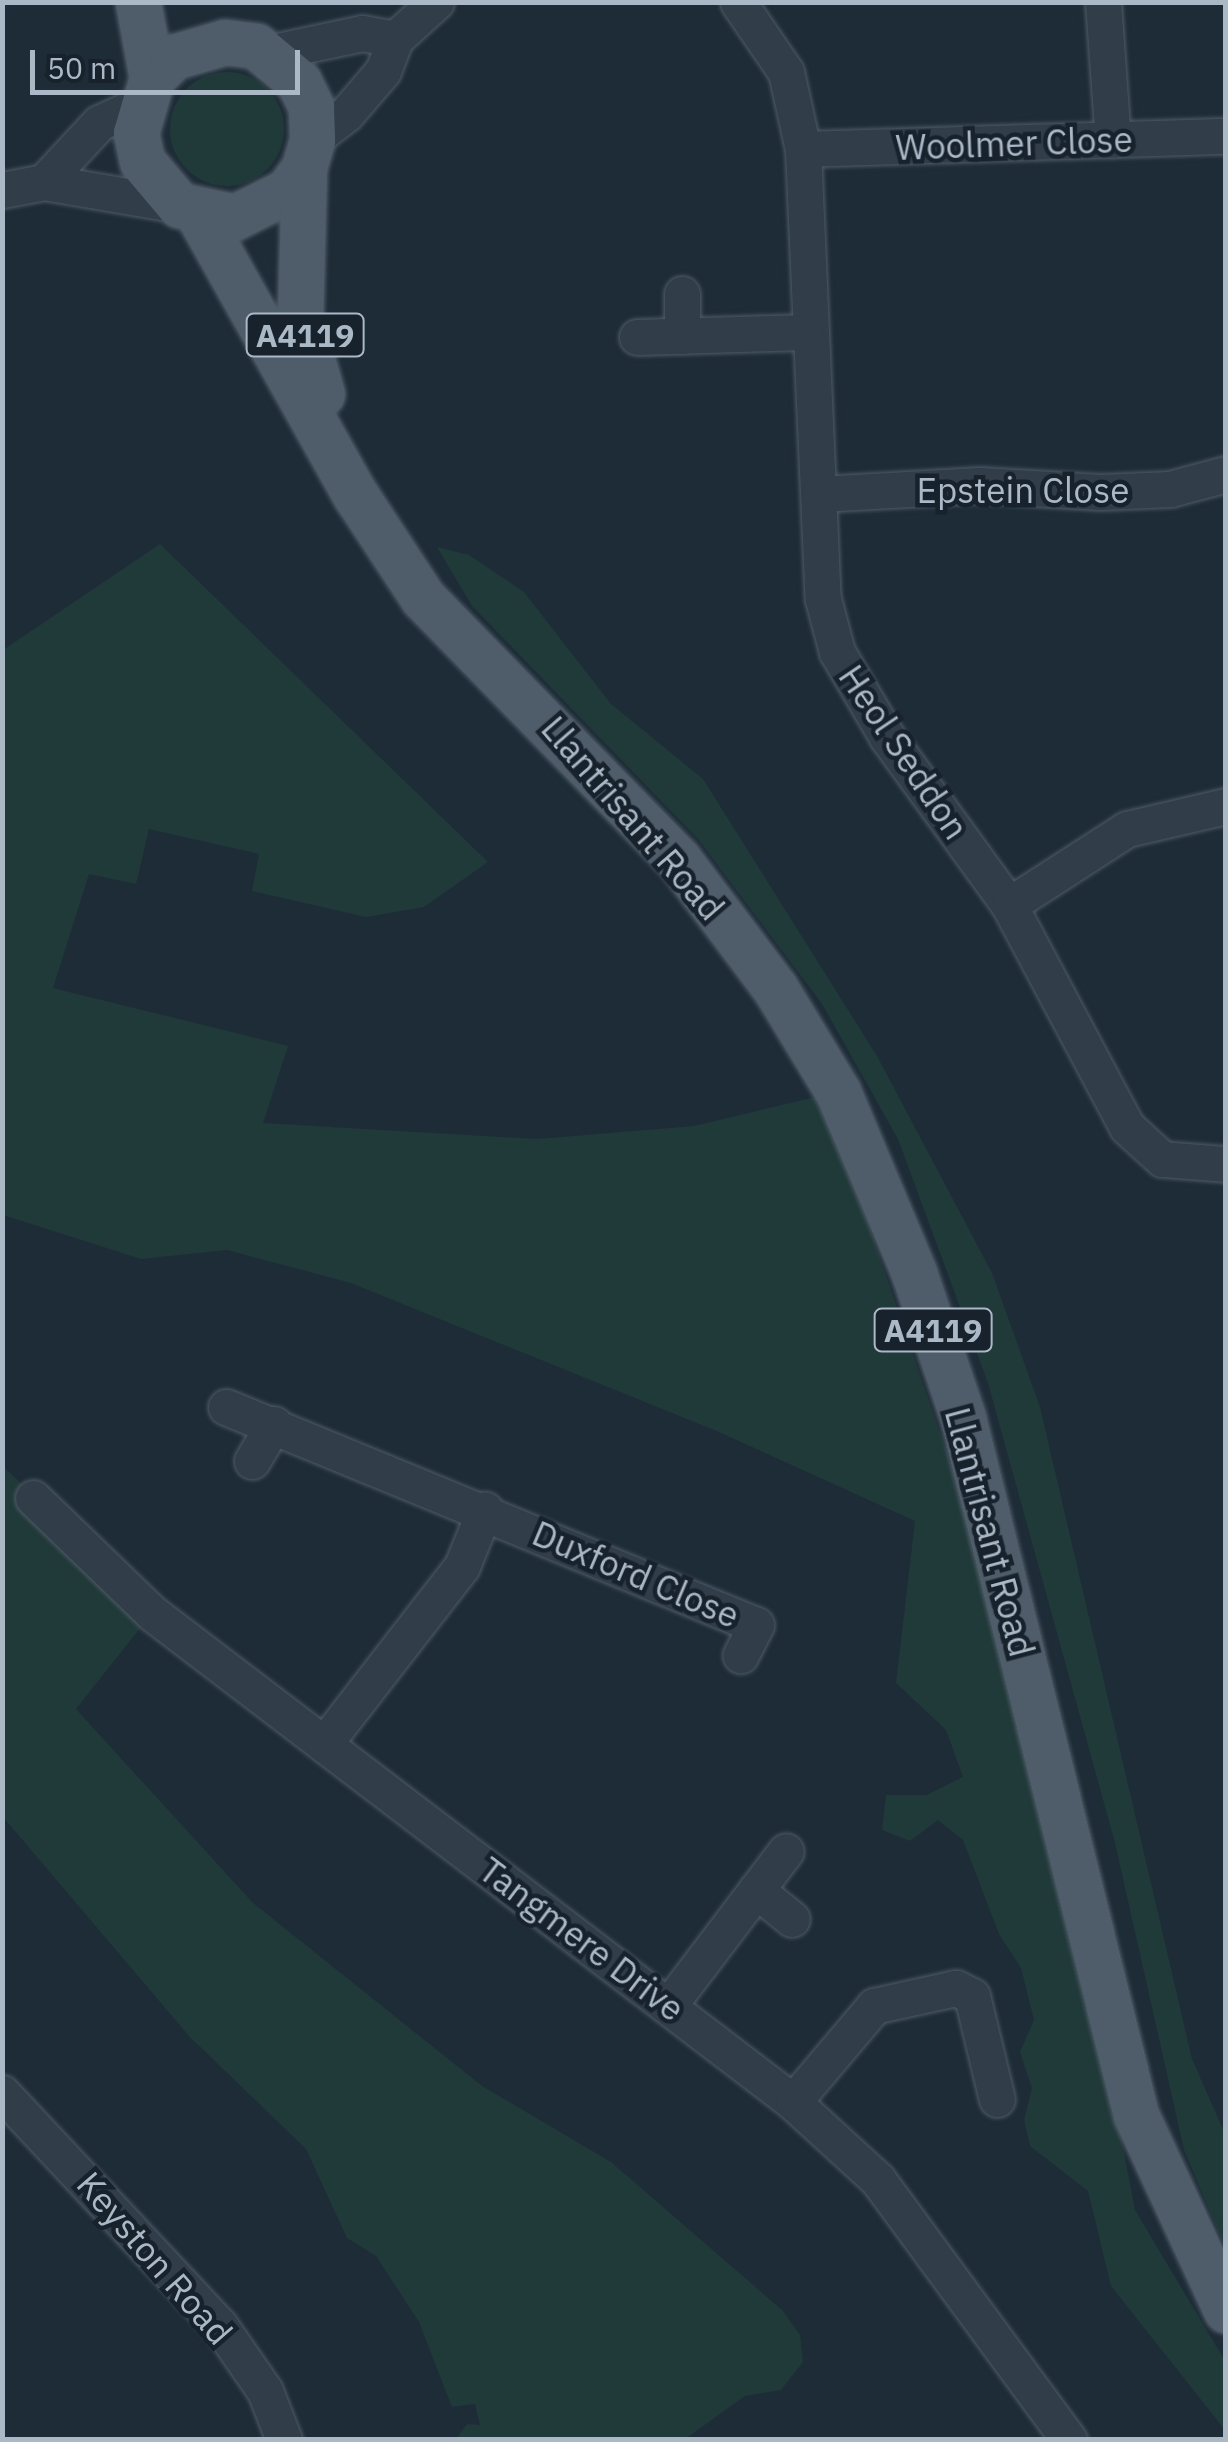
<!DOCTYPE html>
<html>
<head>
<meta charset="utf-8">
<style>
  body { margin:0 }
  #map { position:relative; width:1228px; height:2442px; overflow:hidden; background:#1e2c38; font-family:"IBM Plex Sans",sans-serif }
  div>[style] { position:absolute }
  .green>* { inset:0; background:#203939 }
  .round { border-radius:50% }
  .roads { filter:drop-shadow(0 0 2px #4f5b67) drop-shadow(0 0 2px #4f5b67) }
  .minor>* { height:35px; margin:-17.5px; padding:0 17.5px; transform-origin:17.5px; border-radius:17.5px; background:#313d49 }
  .major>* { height:45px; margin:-22.5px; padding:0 22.5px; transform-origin:22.5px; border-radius:22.5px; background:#4f5c69 }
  span { translate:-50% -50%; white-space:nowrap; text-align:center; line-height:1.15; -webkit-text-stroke:9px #17222d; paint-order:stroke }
  .shield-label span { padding:2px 8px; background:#17222d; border:2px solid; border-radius:8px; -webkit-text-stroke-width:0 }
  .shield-label { font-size:32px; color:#abb8c6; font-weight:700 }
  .street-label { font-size:35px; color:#abb8c6 }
  .frame { position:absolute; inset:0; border:5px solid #abb8c6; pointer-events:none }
  .scale { position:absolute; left:30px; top:50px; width:270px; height:45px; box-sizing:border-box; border:5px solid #abb8c6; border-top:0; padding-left:12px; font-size:30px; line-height:35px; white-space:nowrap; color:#abb8c6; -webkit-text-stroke:8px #17222d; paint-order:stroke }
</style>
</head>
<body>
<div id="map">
  <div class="green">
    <div class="round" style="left:170px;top:72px;width:114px;height:114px"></div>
    <div style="clip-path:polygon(160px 544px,488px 862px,424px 907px,366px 917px,252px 891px,259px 854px,149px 829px,136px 884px,89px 874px,53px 988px,288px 1046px,263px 1123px,537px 1139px,694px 1126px,815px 1097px,868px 1223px,968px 1515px,1108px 2068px,1135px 2210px,1225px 2361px,1225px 2430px,1111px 2286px,1088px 2191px,1030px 2146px,1024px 2120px,1032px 2088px,1020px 2052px,1034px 2020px,1021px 1968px,999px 1934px,963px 1840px,938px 1820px,910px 1841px,882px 1830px,886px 1795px,927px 1795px,963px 1777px,946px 1730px,896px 1683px,915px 1521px,719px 1432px,351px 1283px,227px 1250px,141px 1259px,3px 1215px,3px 650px)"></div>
    <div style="clip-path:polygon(437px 547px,469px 555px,524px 592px,611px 704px,703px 779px,877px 1056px,992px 1273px,1040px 1407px,1192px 2059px,1225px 2134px,1225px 2247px,1184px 2150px,1115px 1843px,988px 1383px,898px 1139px,822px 1004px,697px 838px,472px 606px)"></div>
    <div style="clip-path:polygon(2px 1465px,152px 1613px,76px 1709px,253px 1903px,482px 2086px,611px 2162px,782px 2310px,800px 2335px,803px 2362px,781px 2390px,745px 2396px,685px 2439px,456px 2439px,467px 2424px,480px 2425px,475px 2404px,452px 2407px,419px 2322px,376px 2256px,347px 2238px,306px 2149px,189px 2036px,3px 1817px)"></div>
  </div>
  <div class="roads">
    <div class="minor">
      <div style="left:738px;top:2px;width:85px;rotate:55.6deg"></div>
      <div style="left:786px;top:72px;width:79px;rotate:77.6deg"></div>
      <div style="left:803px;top:149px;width:450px;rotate:87.5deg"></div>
      <div style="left:823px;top:599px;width:55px;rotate:75.2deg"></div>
      <div style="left:837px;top:652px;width:99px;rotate:59.5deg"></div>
      <div style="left:887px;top:737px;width:208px;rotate:54deg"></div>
      <div style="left:1009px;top:905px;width:251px;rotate:62deg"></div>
      <div style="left:1127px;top:1127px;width:47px;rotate:42.4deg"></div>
      <div style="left:1162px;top:1159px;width:64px;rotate:4.5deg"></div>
      <div style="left:1103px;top:2px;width:138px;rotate:85.9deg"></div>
      <div style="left:268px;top:53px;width:96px;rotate:-12deg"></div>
      <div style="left:362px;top:33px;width:34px;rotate:10deg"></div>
      <div style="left:312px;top:140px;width:43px;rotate:-37.4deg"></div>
      <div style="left:346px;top:114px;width:57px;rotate:-49.3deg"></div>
      <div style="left:383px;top:71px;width:34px;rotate:-69deg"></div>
      <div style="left:395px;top:39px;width:55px;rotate:-42.1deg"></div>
      <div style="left:803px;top:149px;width:423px;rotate:-1.8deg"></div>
      <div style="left:44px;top:182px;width:81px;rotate:-47deg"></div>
      <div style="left:99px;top:123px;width:45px;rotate:-24.9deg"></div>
      <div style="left:2px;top:190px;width:43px;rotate:-10.8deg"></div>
      <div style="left:44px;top:182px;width:137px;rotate:9.7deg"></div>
      <div style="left:682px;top:336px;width:42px;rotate:-90deg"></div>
      <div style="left:637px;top:337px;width:169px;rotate:-1.7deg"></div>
      <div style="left:819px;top:494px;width:161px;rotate:-3.2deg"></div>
      <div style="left:980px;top:485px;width:121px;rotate:3.3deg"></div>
      <div style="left:1101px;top:492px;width:69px;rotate:-2.5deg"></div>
      <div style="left:1170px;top:489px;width:58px;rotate:-15deg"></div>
      <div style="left:1009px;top:905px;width:140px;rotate:-32.8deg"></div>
      <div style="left:1127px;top:829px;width:102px;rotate:-13.1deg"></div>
      <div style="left:226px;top:1407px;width:573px;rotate:22.36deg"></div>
      <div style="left:756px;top:1625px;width:34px;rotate:117deg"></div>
      <div style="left:252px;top:1461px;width:43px;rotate:-59.3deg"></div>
      <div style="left:33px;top:1498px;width:165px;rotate:44deg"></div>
      <div style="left:152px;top:1613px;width:806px;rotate:37.34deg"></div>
      <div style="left:793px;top:2102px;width:115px;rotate:42.5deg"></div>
      <div style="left:878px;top:2180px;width:323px;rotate:53.7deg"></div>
      <div style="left:324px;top:1744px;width:225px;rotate:-52.2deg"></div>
      <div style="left:462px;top:1566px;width:61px;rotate:-68deg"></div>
      <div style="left:756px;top:1890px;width:46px;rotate:38.9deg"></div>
      <div style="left:669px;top:2005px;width:193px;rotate:-52.8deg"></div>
      <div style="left:2px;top:2093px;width:319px;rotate:46.9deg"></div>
      <div style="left:220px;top:2326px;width:79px;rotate:55.3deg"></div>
      <div style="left:265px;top:2391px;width:53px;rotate:68.8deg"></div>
      <div style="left:793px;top:2102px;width:126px;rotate:-49.8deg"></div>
      <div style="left:874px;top:2006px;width:84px;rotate:-12.4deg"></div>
      <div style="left:956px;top:1988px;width:18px;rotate:27deg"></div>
      <div style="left:972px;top:1996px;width:106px;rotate:76.4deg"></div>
    </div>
    <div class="major">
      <div style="left:138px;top:2px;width:77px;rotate:79.6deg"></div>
      <div style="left:304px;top:168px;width:29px;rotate:126deg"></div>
      <div style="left:287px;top:191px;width:58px;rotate:153.4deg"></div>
      <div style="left:235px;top:217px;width:57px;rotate:-167.9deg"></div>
      <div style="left:179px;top:205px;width:57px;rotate:-130.1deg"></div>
      <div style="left:142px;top:161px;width:29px;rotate:-102deg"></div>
      <div style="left:136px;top:133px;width:57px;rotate:-73.8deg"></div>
      <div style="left:152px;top:78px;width:30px;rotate:-45deg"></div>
      <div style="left:173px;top:57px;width:54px;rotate:-16.1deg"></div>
      <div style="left:225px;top:42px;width:31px;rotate:7deg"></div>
      <div style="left:256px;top:46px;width:56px;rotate:39.9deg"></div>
      <div style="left:299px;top:82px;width:28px;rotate:64deg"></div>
      <div style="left:311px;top:107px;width:33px;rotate:88deg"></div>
      <div style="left:312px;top:140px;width:29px;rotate:106deg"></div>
      <div style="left:304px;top:168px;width:149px;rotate:91.5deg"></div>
      <div style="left:300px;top:317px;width:80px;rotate:74.1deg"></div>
      <div style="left:197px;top:212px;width:325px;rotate:60.8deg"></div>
      <div style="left:356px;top:496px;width:122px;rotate:56.7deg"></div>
      <div style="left:423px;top:598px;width:365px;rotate:45.7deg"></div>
      <div style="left:678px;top:859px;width:161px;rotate:53.1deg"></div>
      <div style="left:775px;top:988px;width:122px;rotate:58.8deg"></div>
      <div style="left:838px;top:1092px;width:196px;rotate:67.2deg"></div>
      <div style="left:914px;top:1273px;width:153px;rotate:71.3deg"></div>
      <div style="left:963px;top:1418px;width:718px;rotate:76.06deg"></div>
      <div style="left:1136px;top:2115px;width:215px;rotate:65.2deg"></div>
    </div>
  </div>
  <div class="shield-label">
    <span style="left:305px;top:335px">A4119</span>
    <span style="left:933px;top:1330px">A4119</span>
  </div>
  <div class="street-label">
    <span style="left:1014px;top:143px;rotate:-2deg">Woolmer Close</span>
    <span style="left:1023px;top:490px">Epstein Close</span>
    <span style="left:904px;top:752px;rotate:56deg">Heol Seddon</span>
    <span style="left:633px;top:818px;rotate:49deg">Llantrisant Road</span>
    <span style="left:990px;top:1532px;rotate:75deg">Llantrisant Road</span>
    <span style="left:636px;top:1574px;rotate:23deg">Duxford Close</span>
    <span style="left:582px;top:1939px;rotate:37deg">Tangmere Drive</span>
    <span style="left:155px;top:2258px;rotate:49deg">Keyston Road</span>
  </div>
  <div class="frame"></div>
  <div class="scale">50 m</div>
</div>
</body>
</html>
